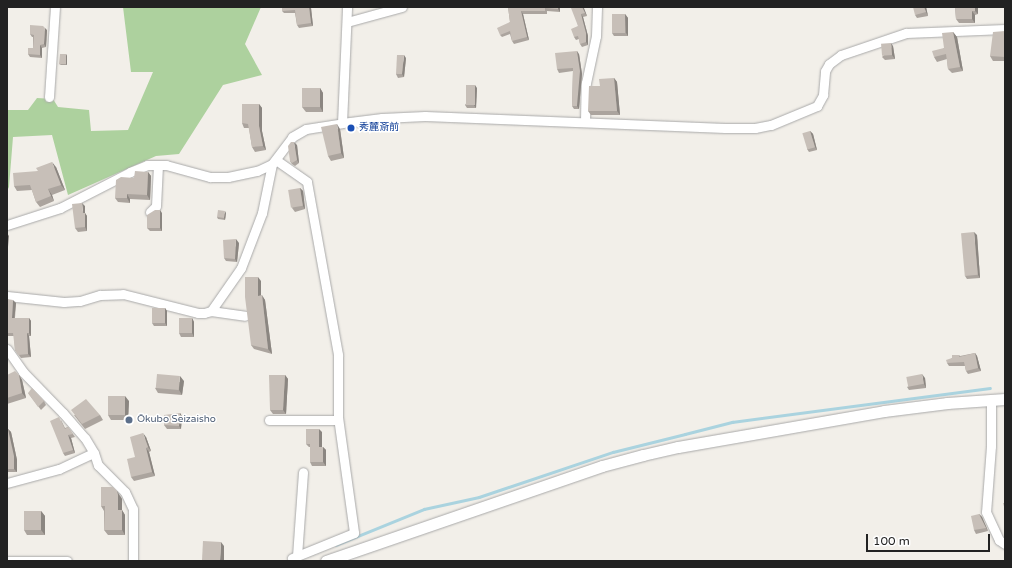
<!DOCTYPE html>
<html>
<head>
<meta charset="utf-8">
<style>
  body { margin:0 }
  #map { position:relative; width:1012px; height:568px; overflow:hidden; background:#f2efe9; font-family:"Varela Round","Noto Sans JP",sans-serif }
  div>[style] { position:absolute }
  .forest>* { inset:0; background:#add19e }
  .stream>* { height:2.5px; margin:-1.25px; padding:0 1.25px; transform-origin:1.25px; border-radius:1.25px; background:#aad3df }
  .roads { filter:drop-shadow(0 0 1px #a9a9a9) drop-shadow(0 0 1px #a9a9a9) }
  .minor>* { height:9px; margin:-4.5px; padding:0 4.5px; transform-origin:4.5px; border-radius:4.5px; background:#fff }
  .tertiary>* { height:11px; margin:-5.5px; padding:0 5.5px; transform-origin:5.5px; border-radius:5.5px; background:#fff }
  .wall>* { inset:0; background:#aba49e; transform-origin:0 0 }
  .shaded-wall>* { inset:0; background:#8b8681 }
  .building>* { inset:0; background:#c7bfb8; transform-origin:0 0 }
  .dots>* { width:11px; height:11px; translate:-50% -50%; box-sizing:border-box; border:2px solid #fff; border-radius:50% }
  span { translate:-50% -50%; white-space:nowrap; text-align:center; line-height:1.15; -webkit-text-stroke:3px #fff; paint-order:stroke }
  .transit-label { font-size:10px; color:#164399 }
  .left { translate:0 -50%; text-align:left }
  .service-label { font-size:10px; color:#4e5e75 }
  .frame { position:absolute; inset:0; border:8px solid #222; pointer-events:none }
  .scale { position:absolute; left:866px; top:534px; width:124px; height:18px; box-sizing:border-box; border:2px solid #222; border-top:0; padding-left:5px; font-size:12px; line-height:14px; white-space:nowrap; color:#222; -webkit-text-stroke:3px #fff; paint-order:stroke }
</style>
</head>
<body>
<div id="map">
  <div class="forest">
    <div style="clip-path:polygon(123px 7px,261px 7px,245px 44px,262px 75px,223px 85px,179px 154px,156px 156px,68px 195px,52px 135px,13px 137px,9px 187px,7px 191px,7px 110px,28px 110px,37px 98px,53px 99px,58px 107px,89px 110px,91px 131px,128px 130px,153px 72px,131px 72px)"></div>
  </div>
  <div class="stream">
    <div style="left:336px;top:545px;width:95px;rotate:-22.2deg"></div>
    <div style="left:424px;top:509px;width:56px;rotate:-12.3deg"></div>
    <div style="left:479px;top:497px;width:141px;rotate:-18.6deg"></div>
    <div style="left:613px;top:452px;width:74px;rotate:-14deg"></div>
    <div style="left:685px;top:434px;width:49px;rotate:-14.3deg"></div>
    <div style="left:732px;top:422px;width:260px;rotate:-7.5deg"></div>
  </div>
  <div class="roads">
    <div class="minor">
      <div style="left:347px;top:22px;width:57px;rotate:-15.3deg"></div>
      <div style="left:49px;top:97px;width:90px;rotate:-86.2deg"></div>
      <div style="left:585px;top:122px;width:39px;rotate:-89deg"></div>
      <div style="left:586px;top:83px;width:48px;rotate:-78deg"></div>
      <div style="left:596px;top:36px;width:29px;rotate:-88deg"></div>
      <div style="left:342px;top:123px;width:116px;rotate:-87.5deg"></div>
      <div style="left:276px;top:160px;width:38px;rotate:35deg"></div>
      <div style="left:307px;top:182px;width:176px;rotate:79.8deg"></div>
      <div style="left:338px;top:355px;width:62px;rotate:90deg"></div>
      <div style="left:338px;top:417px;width:117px;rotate:82.1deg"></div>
      <div style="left:354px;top:533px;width:67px;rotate:158deg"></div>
      <div style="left:150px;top:212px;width:8px;rotate:-45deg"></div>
      <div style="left:156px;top:206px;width:41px;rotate:-87.2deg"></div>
      <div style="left:7px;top:225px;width:56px;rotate:-17.8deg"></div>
      <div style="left:60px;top:208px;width:79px;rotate:-27.2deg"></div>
      <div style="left:130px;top:172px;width:18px;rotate:-22deg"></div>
      <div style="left:147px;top:165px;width:19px"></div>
      <div style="left:166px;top:165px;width:46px;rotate:15.3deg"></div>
      <div style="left:210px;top:177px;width:18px"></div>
      <div style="left:228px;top:177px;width:30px;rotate:-12deg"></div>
      <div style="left:257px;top:171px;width:17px;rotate:-25deg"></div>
      <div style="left:272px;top:164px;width:34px;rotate:-53deg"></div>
      <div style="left:292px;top:137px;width:16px;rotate:-30deg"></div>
      <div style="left:306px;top:129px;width:36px;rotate:-9deg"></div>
      <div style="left:342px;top:123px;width:40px;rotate:-7.1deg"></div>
      <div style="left:382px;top:118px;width:43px;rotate:-2.7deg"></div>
      <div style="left:425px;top:116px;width:300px;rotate:2.3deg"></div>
      <div style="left:725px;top:128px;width:30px"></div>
      <div style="left:755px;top:128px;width:16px;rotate:-11deg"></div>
      <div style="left:771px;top:125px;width:50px;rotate:-22.4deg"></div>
      <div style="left:817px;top:106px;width:13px;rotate:-61deg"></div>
      <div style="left:823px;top:95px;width:24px;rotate:-85deg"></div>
      <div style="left:825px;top:71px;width:8px;rotate:-60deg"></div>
      <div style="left:829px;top:64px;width:15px;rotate:-37deg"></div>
      <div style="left:841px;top:55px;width:69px;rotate:-18.7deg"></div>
      <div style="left:906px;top:33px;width:99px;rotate:-2.3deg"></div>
      <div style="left:7px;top:296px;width:57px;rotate:6deg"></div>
      <div style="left:64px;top:302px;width:16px;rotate:-4deg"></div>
      <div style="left:80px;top:301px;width:21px;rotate:-17deg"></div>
      <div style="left:100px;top:295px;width:23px;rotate:-2deg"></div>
      <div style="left:123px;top:294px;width:77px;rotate:14.2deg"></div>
      <div style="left:198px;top:313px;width:6px"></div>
      <div style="left:204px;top:313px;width:7px;rotate:-16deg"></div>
      <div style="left:211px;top:311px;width:52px;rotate:-55.1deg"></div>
      <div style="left:241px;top:268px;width:59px;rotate:-69.1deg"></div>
      <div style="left:262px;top:213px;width:50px;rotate:-78.5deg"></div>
      <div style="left:211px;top:311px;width:34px;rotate:8deg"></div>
      <div style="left:7px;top:349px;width:28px;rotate:55deg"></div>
      <div style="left:23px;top:372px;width:57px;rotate:45.7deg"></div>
      <div style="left:63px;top:413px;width:33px;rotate:49deg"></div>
      <div style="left:85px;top:438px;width:17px;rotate:59deg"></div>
      <div style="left:94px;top:453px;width:13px;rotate:72deg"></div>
      <div style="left:98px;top:465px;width:38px;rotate:45deg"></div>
      <div style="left:125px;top:492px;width:19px;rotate:65deg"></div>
      <div style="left:133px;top:509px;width:52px;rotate:90deg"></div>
      <div style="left:991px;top:400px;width:46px;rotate:90deg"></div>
      <div style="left:991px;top:446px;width:66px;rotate:94.3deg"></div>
      <div style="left:986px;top:512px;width:31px;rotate:65deg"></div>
      <div style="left:999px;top:540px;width:7px;rotate:34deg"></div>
      <div style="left:269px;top:420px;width:69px"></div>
      <div style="left:7px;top:483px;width:54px;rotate:-15.1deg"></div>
      <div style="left:59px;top:469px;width:38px;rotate:-25deg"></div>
      <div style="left:297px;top:556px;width:84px;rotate:-85.9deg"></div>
      <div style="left:7px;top:561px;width:60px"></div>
    </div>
    <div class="tertiary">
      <div style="left:326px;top:561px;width:292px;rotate:-19deg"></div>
      <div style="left:602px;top:466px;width:42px;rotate:-15deg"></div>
      <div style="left:643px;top:455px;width:36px;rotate:-13deg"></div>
      <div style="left:678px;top:447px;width:209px;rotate:-9.9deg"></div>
      <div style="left:884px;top:411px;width:64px;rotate:-7.2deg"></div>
      <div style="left:947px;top:403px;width:58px;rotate:-3.9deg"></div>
    </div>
  </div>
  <div class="wall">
    <div style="clip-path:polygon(282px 7px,320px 7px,311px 8px,313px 26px,299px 28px,297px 25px,295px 13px,284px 13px,282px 11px)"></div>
    <div style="left:490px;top:7px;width:17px;height:1px"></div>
    <div style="clip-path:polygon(508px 7px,560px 7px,560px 12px,547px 11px,547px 14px,523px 14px,529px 40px,514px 44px,512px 41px,510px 34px,502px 37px,500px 35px,510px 22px)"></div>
    <div style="clip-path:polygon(576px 7px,583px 7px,587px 16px,583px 17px,588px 36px,588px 45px,582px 47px,580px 44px,579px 39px,576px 40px,574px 37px,578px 26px)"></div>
    <div style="clip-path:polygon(926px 7px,928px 16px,917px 18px,915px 15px)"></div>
    <div style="clip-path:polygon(955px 7px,978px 7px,978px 14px,975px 15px,975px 23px,959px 23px,956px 19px)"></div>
    <div style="clip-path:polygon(625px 14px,628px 18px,628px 36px,614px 36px,612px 33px)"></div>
    <div style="clip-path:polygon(47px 30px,46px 47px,42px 48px,42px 58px,30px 57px,28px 54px,33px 48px,33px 37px,32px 37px,30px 34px)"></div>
    <div style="clip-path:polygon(1005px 31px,1005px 61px,993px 61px,990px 56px)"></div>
    <div style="clip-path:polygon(953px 32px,957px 37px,963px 71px,952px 73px,948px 69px,947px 59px,937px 62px,934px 57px,944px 48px)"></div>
    <div style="clip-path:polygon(893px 46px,895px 59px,885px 60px,882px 57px)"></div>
    <div style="clip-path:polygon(66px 54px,67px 56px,67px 65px,61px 65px,59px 64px)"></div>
    <div style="clip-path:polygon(579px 54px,582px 74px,579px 109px,574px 109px,572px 106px,573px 71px,559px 73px,557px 69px)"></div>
    <div style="clip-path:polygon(406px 58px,404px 77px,398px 78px,396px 74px)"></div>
    <div style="clip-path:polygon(614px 78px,617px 82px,620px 115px,591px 115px,588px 111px,600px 86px)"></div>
    <div style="clip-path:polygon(320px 88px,323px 93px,323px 112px,306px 112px,302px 107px)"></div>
    <div style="clip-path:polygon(477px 88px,476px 108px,467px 108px,465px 105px)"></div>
    <div style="clip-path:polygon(259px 104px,262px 108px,262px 131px,266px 150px,255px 152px,252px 147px,249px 128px,244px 128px,242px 123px)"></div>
    <div style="clip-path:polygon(340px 129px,344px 158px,331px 161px,328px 156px)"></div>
    <div style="clip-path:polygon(810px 131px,813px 134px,817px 150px,809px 152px,807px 149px)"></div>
    <div style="clip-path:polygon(297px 145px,299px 163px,295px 166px,292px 164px,290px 161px)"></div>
    <div style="clip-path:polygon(56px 167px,65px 190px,52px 195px,54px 201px,40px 207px,36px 202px,32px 190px,17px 191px,14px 186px,38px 171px)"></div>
    <div style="clip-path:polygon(148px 172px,151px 176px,150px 200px,130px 199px,130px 203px,118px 202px,115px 198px,134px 178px)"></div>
    <div style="clip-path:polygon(300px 188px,303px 191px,305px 209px,295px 212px,292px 208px)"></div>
    <div style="clip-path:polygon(85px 206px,85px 213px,87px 216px,87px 231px,78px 232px,75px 228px)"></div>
    <div style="clip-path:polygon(162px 213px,162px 231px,150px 231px,147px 228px)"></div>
    <div style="clip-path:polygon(226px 213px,225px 220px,218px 219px,217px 217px)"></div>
    <div style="clip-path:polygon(977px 235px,980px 278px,967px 279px,965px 276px)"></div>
    <div style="clip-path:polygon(239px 243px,237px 262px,226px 261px,224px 258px)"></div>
    <div style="clip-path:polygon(261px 281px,261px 295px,265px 300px,272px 354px,254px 349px,251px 345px)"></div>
    <div style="clip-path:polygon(7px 299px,16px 303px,15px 318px,29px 318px,31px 321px,31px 336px,29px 336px,31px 357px,21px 358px,15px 350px,14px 336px,7px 336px)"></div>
    <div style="clip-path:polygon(165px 308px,167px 311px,167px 326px,154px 326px,152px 323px)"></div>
    <div style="clip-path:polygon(192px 318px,194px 322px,194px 337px,181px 337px,179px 333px)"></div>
    <div style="clip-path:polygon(975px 353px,977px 356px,981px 371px,968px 374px,966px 371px,965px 366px,949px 366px,947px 363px,952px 358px,959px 355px,960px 356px)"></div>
    <div style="clip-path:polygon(7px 375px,19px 375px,22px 380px,26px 398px,7px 404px)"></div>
    <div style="clip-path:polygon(285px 375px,288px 379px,286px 414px,273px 414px,270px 410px)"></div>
    <div style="clip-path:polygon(925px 378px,926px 388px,909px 390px,907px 387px)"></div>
    <div style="clip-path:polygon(184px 381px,182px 395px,158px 393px,155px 388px)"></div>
    <div style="clip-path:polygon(28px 393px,44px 401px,46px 405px,41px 410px)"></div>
    <div style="clip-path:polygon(129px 401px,128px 420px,111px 420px,108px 415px)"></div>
    <div style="clip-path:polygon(180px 413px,182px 416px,181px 429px,167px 429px,164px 425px)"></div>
    <div style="clip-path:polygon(74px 415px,100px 415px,103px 420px,85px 429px)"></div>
    <div style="clip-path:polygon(61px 420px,65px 428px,68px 427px,75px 437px,71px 438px,75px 453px,65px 456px,63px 453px)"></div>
    <div style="clip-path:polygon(7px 429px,8px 429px,11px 432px,17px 460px,17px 472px,7px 472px)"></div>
    <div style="clip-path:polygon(322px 432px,322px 447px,323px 447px,326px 450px,326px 466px,312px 466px,310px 462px,310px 447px,309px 447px,306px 444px)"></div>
    <div style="clip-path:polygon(146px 437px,151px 451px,149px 452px,155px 476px,134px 481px,131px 477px)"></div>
    <div style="clip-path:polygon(120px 496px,122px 499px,122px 510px,125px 515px,125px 535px,108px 535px,104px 530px,104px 511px,101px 506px)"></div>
    <div style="clip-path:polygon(41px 511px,45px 516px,45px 535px,27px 535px,24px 530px)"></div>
    <div style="clip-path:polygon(979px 514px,982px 517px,988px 531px,976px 534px,974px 530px)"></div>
  </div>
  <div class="shaded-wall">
    <div style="clip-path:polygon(309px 7px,310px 7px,311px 8px,313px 26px,311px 23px)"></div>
    <div style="clip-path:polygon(558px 7px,560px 7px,560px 12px,558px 9px)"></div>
    <div style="clip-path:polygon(582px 7px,584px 8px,587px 16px,585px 13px)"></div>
    <div style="clip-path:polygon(924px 7px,926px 7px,928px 16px,926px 12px)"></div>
    <div style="clip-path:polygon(975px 7px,978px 7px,978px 14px,975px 11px)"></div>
    <div style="clip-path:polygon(521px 11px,523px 14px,529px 40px,527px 37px)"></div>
    <div style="clip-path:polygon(972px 11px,975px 15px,975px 23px,972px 19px)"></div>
    <div style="clip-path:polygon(581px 14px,583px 17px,588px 36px,588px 45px,586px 42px)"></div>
    <div style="clip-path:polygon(625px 14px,628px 18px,628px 36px,626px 33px)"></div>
    <div style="clip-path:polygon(45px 28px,47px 30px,46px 47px,44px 44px)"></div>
    <div style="clip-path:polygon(953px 32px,957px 37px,963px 71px,960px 67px)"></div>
    <div style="clip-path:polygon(891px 43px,893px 46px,895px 59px,892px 55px)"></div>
    <div style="clip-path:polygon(40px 45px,42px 48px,42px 58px,40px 55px)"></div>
    <div style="clip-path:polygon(577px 51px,579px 54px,582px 74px,579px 109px,577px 106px)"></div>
    <div style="clip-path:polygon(66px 54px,67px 56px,67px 65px,66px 64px)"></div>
    <div style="clip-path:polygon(404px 55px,406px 58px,404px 77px,402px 74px)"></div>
    <div style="clip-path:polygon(614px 78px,617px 82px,620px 115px,617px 111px)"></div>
    <div style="clip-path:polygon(475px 85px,477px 88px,476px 108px,474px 105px)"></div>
    <div style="clip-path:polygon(320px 88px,323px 93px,323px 112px,320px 107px)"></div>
    <div style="clip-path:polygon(259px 104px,262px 108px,262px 131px,266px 150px,263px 146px,259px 126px)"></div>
    <div style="clip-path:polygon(337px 124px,340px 129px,344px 158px,341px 153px)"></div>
    <div style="clip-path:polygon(810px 131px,813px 134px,817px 150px,815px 147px)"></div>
    <div style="clip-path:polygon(294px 142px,297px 145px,299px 163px,297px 160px)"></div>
    <div style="clip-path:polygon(52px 162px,56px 167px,65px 190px,61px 185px)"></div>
    <div style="clip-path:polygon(148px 172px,151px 176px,150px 200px,147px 195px)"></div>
    <div style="clip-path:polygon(300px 188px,303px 191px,305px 209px,303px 206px)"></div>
    <div style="clip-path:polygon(48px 189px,52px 195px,54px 201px,51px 196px)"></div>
    <div style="clip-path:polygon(127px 194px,130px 199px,130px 203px,127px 198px)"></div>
    <div style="clip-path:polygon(82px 203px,85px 206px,85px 213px,87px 216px,87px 231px,85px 227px)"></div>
    <div style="clip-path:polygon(160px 210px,162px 213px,162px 231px,160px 228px)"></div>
    <div style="clip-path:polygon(225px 211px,226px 213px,225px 220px,224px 218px)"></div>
    <div style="clip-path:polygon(974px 232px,977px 235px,980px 278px,978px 275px)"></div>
    <div style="clip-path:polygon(7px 233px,9px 236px,8px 247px,7px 246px)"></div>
    <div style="clip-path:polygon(236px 239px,239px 243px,237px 262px,235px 259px)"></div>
    <div style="clip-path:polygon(258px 277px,261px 281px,261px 300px,258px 296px)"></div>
    <div style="clip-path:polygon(262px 295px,265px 300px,272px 354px,268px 349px)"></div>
    <div style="clip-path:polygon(13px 300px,16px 303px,14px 321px,12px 318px)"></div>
    <div style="clip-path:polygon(165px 308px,167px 311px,167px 326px,165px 323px)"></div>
    <div style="clip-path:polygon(29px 318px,31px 321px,31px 336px,29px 333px)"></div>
    <div style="clip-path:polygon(192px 318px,194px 322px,194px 337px,192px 333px)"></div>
    <div style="clip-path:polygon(27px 333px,29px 336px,31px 357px,28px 354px)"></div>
    <div style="clip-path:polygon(975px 353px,977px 356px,981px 371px,978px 368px)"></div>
    <div style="clip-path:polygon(922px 374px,925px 378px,926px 388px,924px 384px)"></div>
    <div style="clip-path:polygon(19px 375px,22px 380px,26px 398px,22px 393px)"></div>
    <div style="clip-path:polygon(285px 375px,288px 379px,286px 414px,283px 410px)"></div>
    <div style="clip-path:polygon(180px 376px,184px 381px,182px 395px,179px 390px)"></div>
    <div style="clip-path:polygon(125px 396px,129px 401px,128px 420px,125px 415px)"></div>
    <div style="clip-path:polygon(180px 413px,182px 416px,181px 429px,179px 426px)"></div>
    <div style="clip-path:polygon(8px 429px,11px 432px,17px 460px,17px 472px,14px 469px)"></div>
    <div style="clip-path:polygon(319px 429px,322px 432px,322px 450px,319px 447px)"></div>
    <div style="clip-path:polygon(143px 433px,146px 437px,151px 451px,148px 447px)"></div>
    <div style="clip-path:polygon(68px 435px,71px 438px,75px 453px,73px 450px)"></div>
    <div style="clip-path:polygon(323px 447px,326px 450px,326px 466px,323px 462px)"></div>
    <div style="clip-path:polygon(146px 448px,149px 452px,155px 476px,152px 472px)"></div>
    <div style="clip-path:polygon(117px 491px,122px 499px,122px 515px,118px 510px)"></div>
    <div style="clip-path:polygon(122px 510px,125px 515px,125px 535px,122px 530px)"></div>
    <div style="clip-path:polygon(41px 511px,45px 516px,45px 535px,41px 530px)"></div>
    <div style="clip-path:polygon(979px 514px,982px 517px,988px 531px,986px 528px)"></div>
    <div style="clip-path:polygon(221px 542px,224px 546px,224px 561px,220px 561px)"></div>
  </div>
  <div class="building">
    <div style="clip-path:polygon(282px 7px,309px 7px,311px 23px,297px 25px,295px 10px,282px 11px)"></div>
    <div style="clip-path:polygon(508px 7px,558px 7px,558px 9px,545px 8px,545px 11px,521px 11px,527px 37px,512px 41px,510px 31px,500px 35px,497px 28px,510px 22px)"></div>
    <div style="clip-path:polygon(576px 7px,582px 7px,585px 13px,581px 14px,586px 33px,586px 42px,580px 44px,578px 36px,574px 37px,571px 29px,578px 26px,571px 8px)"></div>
    <div style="clip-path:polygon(913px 7px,924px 7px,926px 12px,915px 15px)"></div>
    <div style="clip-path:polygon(955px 7px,975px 7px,975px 11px,972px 11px,972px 19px,956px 19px)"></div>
    <div style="left:612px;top:14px;width:13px;height:19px"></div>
    <div style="clip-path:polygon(30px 25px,43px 26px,45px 28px,44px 44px,40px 45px,40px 55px,28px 54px,28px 48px,33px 48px,34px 35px,30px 34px)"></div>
    <div style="clip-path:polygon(1005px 31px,1005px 57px,990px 56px,993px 32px)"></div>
    <div style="clip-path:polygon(953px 32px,960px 67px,948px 69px,946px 54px,934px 57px,932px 51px,944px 48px,942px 33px)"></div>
    <div style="left:891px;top:43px;width:12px;height:10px;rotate:85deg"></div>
    <div style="clip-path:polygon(577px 51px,580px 71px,577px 106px,572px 106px,573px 68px,557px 69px,555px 53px)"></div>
    <div style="clip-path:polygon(60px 54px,66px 54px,66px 64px,59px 64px)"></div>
    <div style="clip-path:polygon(397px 55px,404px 55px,402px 74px,396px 74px)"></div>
    <div style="clip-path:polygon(614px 78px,617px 111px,588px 111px,589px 86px,600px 86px,599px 79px)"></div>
    <div style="left:466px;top:85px;width:9px;height:20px"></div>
    <div style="left:302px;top:88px;width:18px;height:19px"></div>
    <div style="clip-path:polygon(242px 104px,259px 104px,259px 126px,263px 146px,252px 147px,248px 124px,242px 123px)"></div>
    <div style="clip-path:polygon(337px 124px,341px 153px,328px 156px,321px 127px)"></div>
    <div style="left:810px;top:131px;width:17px;height:8px;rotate:73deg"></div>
    <div style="clip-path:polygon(291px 142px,294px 142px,297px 160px,292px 163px,290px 161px,288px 146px)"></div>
    <div style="clip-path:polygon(52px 162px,61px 185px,48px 189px,51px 196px,36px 202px,30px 185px,14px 186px,13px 173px,38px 171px,36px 168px)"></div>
    <div style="clip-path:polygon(135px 171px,148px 172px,147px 195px,127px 194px,127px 198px,115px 198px,116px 180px,121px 177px,134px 178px)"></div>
    <div style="left:300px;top:188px;width:18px;height:12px;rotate:81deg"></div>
    <div style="clip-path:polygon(82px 203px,83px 213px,85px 213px,85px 227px,75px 228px,72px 204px)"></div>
    <div style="clip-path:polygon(155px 210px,160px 210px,160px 228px,147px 228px,147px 215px)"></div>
    <div style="left:218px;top:210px;width:7px;height:7px;rotate:8deg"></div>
    <div style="left:974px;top:232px;width:43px;height:13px;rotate:85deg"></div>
    <div style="clip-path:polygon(236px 239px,235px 259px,224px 258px,223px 240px)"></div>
    <div style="clip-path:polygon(245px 277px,258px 277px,258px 296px,262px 295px,268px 349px,251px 345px,245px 297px)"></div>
    <div style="clip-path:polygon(7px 299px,13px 300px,12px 318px,29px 318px,29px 333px,27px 333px,28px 354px,18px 355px,15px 350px,13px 333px,7px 333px)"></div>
    <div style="left:152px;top:308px;width:13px;height:15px"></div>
    <div style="left:179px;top:318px;width:13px;height:15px"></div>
    <div style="clip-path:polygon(975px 353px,978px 368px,966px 371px,964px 362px,947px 363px,946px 360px,952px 358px,952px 355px,959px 355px,959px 357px)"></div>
    <div style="clip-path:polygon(15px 371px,19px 375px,22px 393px,7px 398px,7px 375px)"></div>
    <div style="left:157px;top:374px;width:23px;height:14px;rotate:5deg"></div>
    <div style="left:922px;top:374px;width:10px;height:16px;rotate:79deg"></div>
    <div style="clip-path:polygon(269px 375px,285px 375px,283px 410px,270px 410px)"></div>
    <div style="clip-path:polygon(32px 388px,44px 401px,38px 407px,28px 393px)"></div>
    <div style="left:108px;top:396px;width:17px;height:19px"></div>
    <div style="clip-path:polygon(86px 399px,100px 415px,82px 424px,71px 410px)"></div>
    <div style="clip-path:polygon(180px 413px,179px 426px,164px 425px,164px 415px)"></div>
    <div style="clip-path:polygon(59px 417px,65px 429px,68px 427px,73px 434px,68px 435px,73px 450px,63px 453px,50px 421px)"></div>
    <div style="clip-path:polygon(7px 429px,8px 429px,14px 456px,14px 469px,7px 469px)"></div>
    <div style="clip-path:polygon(306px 429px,319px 429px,319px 447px,323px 447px,323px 462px,310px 462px,310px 444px,306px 444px)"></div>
    <div style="clip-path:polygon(143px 433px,148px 447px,146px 448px,152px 472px,131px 477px,127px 459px,135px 457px,130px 437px)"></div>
    <div style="clip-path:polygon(101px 487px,113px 487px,117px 491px,118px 495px,118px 510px,122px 510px,122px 530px,104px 530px,105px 506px,101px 506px)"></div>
    <div style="clip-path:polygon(1003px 503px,1005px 503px,1005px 510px)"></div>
    <div style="left:24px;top:511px;width:17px;height:19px"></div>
    <div style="clip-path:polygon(979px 514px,986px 528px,974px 530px,971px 516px)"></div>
    <div style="left:203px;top:541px;width:18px;height:20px;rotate:3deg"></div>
  </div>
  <div class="dots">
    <div style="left:351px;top:128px;background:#1a4fb4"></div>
    <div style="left:129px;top:420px;background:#5c6f8a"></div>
  </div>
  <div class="transit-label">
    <span class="left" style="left:359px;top:128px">秀麓斎前</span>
  </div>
  <div class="service-label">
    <span class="left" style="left:137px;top:420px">Ōkubo Seizaisho</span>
  </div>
  <div class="frame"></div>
  <div class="scale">100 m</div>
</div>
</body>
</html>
